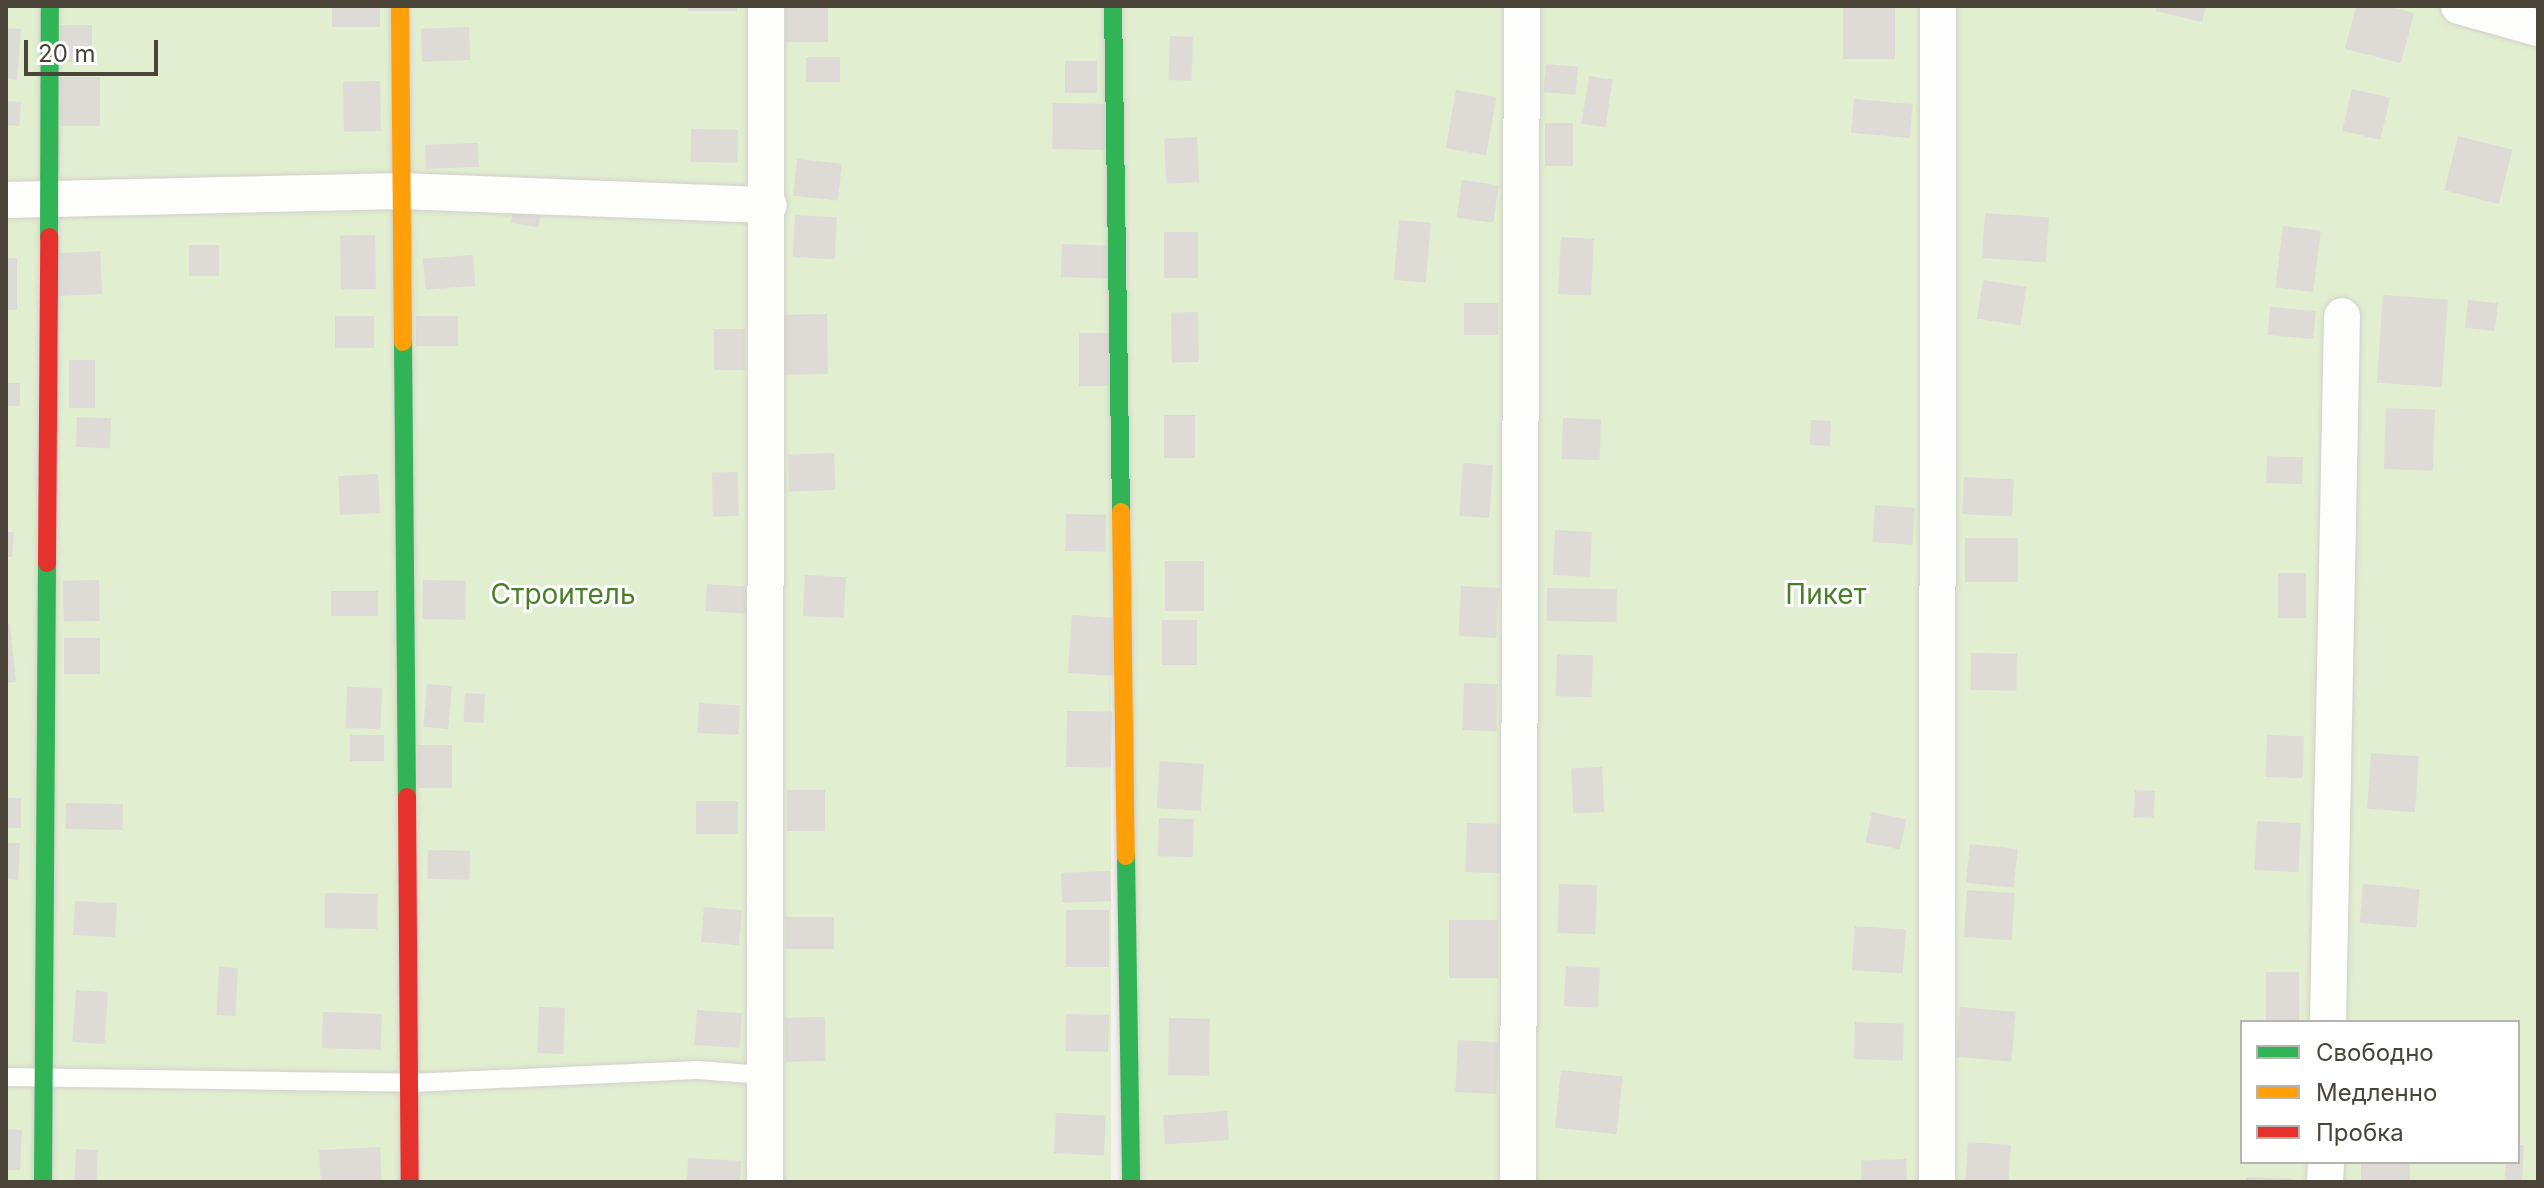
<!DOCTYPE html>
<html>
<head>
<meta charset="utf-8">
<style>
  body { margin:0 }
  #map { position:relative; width:2544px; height:1188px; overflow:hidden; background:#f4f2ee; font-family:Inter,sans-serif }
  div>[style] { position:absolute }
  .green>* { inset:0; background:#e1eecf; transform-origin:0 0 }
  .building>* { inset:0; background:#dedbd6; transform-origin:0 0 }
  .roads { filter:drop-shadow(0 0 2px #d2d0cb) drop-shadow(0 0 2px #d2d0cb) }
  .lane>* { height:18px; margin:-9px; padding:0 9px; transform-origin:9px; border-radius:9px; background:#fdfdfc }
  .street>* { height:36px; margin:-18px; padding:0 18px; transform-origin:18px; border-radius:18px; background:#fdfdfc }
  .fast>* { height:18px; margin:-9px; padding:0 9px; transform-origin:9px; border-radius:9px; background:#30b455 }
  .slow>* { height:18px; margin:-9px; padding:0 9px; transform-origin:9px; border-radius:9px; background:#ff9f0a }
  .jam>* { height:18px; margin:-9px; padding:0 9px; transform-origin:9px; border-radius:9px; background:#e5322d }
  span { translate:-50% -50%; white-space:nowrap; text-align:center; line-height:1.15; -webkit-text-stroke:6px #fff; paint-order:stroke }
  .park-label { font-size:28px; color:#4a7f2a }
  .frame { position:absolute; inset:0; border:8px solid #4b4439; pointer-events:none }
  .legend { position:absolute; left:2240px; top:1020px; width:280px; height:144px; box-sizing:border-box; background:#fff; border:2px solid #b7b4b0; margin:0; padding:10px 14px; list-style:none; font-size:24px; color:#4b4439 }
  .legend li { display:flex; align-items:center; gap:16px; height:40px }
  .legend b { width:40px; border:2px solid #b7b4b0 }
  .scale { position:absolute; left:24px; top:40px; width:134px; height:36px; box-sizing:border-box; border:4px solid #4b4439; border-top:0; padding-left:10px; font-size:24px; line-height:28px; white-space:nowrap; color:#4b4439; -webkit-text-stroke:6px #fff; paint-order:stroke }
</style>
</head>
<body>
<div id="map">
  <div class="green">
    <div style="left:6px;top:6px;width:1105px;height:1176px"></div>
    <div style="clip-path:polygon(evenodd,1113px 6px,2538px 6px,2538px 1182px,1130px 1182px,1113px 6px,2242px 1022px,2518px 1022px,2518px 1162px,2242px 1162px,2242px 1022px)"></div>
  </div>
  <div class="building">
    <div style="left:332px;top:6px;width:48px;height:21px"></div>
    <div style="left:688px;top:6px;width:49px;height:5px"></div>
    <div style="left:785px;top:6px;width:43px;height:36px"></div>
    <div style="left:1843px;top:6px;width:52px;height:53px"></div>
    <div style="clip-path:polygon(2157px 6px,2206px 6px,2202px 22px,2156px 11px)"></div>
    <div style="clip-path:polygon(2356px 6px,2387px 6px,2414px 13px,2401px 63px,2345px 49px)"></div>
    <div style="left:92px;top:25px;width:37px;height:34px;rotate:90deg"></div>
    <div style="left:469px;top:27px;width:33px;height:48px;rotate:88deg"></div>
    <div style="clip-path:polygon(6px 28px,21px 29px,17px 80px,6px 79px)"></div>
    <div style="left:1170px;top:36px;width:23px;height:44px;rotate:2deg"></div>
    <div style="left:806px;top:57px;width:34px;height:25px"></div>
    <div style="left:1065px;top:61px;width:32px;height:32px"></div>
    <div style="left:1546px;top:64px;width:32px;height:28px;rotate:5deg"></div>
    <div style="left:1589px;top:76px;width:24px;height:48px;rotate:9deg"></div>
    <div style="left:60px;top:77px;width:40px;height:49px"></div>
    <div style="left:380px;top:81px;width:50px;height:37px;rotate:89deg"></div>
    <div style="left:2352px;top:89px;width:39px;height:43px;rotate:13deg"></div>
    <div style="left:1456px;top:90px;width:41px;height:59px;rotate:10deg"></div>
    <div style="left:1854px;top:99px;width:59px;height:34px;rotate:5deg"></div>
    <div style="left:6px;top:101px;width:15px;height:24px;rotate:4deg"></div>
    <div style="left:1053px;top:103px;width:58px;height:46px;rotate:1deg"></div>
    <div style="left:1545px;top:123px;width:28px;height:43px"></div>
    <div style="left:691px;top:129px;width:47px;height:33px;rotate:1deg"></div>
    <div style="left:2458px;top:136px;width:56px;height:56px;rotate:14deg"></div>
    <div style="left:1197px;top:137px;width:45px;height:33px;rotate:87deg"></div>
    <div style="left:478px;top:143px;width:24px;height:53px;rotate:88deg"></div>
    <div style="left:797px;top:159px;width:45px;height:37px;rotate:6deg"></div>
    <div style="left:1462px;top:180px;width:37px;height:38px;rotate:8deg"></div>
    <div style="left:514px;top:205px;width:28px;height:18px;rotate:10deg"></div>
    <div style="left:1985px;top:213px;width:64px;height:45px;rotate:4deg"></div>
    <div style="left:795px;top:215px;width:42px;height:42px;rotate:3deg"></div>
    <div style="left:1399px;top:220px;width:32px;height:60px;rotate:5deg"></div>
    <div style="left:2283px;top:226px;width:38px;height:62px;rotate:7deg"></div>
    <div style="left:1164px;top:232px;width:34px;height:46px"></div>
    <div style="left:375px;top:235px;width:54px;height:35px;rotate:89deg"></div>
    <div style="left:1561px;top:237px;width:33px;height:57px;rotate:3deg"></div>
    <div style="left:1062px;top:244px;width:47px;height:33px;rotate:2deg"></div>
    <div style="left:189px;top:245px;width:30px;height:31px"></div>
    <div style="left:100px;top:251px;width:43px;height:46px;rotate:87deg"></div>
    <div style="left:473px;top:255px;width:31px;height:50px;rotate:86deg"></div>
    <div style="left:6px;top:258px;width:11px;height:52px"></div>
    <div style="left:1983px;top:280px;width:44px;height:39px;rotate:9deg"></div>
    <div style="left:2383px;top:295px;width:65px;height:88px;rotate:4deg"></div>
    <div style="left:2468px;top:300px;width:30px;height:28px;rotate:6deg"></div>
    <div style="left:1464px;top:303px;width:34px;height:32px"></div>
    <div style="left:2270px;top:307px;width:46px;height:28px;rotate:5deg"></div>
    <div style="left:1198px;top:312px;width:50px;height:27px;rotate:89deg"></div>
    <div style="left:827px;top:314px;width:60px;height:44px;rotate:89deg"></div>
    <div style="left:335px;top:316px;width:39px;height:32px"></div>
    <div style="left:458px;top:316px;width:30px;height:42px;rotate:90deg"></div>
    <div style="left:714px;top:329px;width:31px;height:41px"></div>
    <div style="left:1079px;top:333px;width:33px;height:53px"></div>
    <div style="left:69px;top:360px;width:26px;height:48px"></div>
    <div style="left:6px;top:383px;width:14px;height:23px"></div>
    <div style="left:2386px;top:408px;width:49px;height:61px;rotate:2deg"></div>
    <div style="left:1164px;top:415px;width:31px;height:43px"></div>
    <div style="left:77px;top:417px;width:34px;height:30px;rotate:2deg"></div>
    <div style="left:1563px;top:418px;width:38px;height:41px;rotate:2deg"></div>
    <div style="left:1811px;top:420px;width:20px;height:25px;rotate:3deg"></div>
    <div style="left:834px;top:453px;width:37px;height:46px;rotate:88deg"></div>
    <div style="left:2267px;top:456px;width:36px;height:27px;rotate:2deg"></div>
    <div style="left:1463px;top:463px;width:30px;height:53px;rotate:4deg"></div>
    <div style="left:738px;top:472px;width:44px;height:26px;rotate:89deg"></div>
    <div style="left:378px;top:474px;width:39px;height:40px;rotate:87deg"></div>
    <div style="left:1964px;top:477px;width:50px;height:37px;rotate:3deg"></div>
    <div style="left:1875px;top:505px;width:40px;height:37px;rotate:4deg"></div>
    <div style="left:1066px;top:514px;width:40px;height:37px;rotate:1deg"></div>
    <div style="left:1555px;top:530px;width:37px;height:45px;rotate:3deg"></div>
    <div style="clip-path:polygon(6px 532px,14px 532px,12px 557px,6px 557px)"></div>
    <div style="left:2018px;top:538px;width:44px;height:53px;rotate:90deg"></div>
    <div style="left:1165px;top:561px;width:39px;height:50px"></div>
    <div style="left:2278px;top:573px;width:28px;height:45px"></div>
    <div style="left:805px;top:575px;width:41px;height:41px;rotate:3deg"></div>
    <div style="left:99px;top:580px;width:41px;height:36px;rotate:89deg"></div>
    <div style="left:423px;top:580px;width:43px;height:39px;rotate:1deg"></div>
    <div style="left:707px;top:584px;width:40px;height:27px;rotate:4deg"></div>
    <div style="left:1461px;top:586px;width:38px;height:50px;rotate:3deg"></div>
    <div style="left:1547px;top:588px;width:70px;height:33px;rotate:1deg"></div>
    <div style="left:331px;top:591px;width:47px;height:25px"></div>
    <div style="left:1072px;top:615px;width:46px;height:58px;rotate:4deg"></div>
    <div style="left:1162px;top:620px;width:35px;height:45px"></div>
    <div style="clip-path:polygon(6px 624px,10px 624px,16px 682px,6px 683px)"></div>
    <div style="left:64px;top:638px;width:36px;height:36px"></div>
    <div style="left:1971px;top:653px;width:46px;height:37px;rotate:1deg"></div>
    <div style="left:1557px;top:654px;width:36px;height:42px;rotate:2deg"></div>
    <div style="left:1464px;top:683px;width:34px;height:47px;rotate:2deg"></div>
    <div style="left:427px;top:684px;width:25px;height:43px;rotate:5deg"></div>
    <div style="left:347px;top:687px;width:35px;height:41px;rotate:2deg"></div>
    <div style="left:465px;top:693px;width:20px;height:29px;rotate:3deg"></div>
    <div style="left:699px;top:703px;width:41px;height:30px;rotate:3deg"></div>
    <div style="left:1067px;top:711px;width:45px;height:56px;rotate:1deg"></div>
    <div style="left:350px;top:735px;width:34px;height:26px"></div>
    <div style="left:2267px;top:735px;width:37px;height:42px;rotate:2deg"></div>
    <div style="left:418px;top:745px;width:34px;height:43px"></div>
    <div style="left:2371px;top:753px;width:48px;height:56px;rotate:4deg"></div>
    <div style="left:1160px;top:761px;width:44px;height:47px;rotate:4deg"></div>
    <div style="left:1602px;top:767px;width:45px;height:31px;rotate:87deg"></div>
    <div style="left:787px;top:790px;width:38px;height:41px"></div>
    <div style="left:2135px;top:790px;width:20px;height:27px;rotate:3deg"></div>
    <div style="left:6px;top:798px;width:15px;height:30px"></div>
    <div style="left:696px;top:801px;width:42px;height:33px"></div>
    <div style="left:66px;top:803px;width:57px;height:26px;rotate:1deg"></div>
    <div style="left:1872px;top:812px;width:35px;height:31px;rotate:12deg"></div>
    <div style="left:1159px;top:818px;width:35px;height:38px;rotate:2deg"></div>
    <div style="left:2257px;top:821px;width:44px;height:49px;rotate:3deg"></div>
    <div style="left:1467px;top:823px;width:38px;height:49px;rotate:2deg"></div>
    <div style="clip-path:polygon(6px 843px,20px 843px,18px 880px,6px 879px)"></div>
    <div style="left:1970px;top:844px;width:48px;height:39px;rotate:6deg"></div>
    <div style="left:428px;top:850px;width:42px;height:29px;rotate:1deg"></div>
    <div style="left:1110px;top:871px;width:30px;height:49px;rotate:88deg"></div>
    <div style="left:1559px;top:884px;width:38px;height:49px;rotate:2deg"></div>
    <div style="left:2363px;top:884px;width:57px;height:39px;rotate:5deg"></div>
    <div style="left:1967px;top:890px;width:48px;height:47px;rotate:4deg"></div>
    <div style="left:325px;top:893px;width:53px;height:35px;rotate:1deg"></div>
    <div style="left:75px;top:901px;width:42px;height:34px;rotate:3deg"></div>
    <div style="left:704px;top:907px;width:38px;height:35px;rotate:5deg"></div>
    <div style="left:1066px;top:910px;width:43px;height:57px"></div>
    <div style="left:786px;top:917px;width:48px;height:32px"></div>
    <div style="left:1449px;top:920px;width:49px;height:58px"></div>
    <div style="left:1855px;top:926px;width:51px;height:44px;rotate:4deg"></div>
    <div style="left:1566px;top:966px;width:34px;height:40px;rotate:3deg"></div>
    <div style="left:219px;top:967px;width:19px;height:48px;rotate:3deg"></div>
    <div style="left:2266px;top:972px;width:33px;height:50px"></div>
    <div style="left:76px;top:990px;width:32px;height:52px;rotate:4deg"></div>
    <div style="left:539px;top:1007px;width:26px;height:46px;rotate:2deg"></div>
    <div style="left:1960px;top:1007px;width:56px;height:50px;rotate:5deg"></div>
    <div style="left:697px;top:1010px;width:45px;height:35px;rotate:4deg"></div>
    <div style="left:323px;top:1012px;width:59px;height:36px;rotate:2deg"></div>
    <div style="left:1066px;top:1014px;width:43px;height:37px;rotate:1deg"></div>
    <div style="left:825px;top:1017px;width:44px;height:40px;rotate:89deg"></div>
    <div style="left:1169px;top:1018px;width:41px;height:57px;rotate:1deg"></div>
    <div style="left:1855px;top:1022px;width:49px;height:37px;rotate:2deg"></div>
    <div style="left:1458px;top:1040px;width:41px;height:52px;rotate:3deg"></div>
    <div style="left:1561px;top:1070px;width:62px;height:58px;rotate:6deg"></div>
    <div style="left:1227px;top:1111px;width:29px;height:64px;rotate:86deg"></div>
    <div style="left:1056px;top:1113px;width:50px;height:40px;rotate:3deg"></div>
    <div style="clip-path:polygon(6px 1129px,22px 1130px,20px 1170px,6px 1170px)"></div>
    <div style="left:1968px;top:1142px;width:43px;height:40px;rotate:4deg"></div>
    <div style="clip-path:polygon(2518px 1145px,2524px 1145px,2522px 1182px,2504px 1182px,2506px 1162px,2518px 1162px)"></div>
    <div style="left:380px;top:1147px;width:35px;height:61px;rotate:87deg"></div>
    <div style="left:76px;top:1149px;width:22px;height:33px;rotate:3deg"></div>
    <div style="left:688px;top:1158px;width:53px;height:24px;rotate:3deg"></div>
    <div style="left:1906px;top:1159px;width:23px;height:45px;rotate:88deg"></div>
    <div style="left:2361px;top:1162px;width:49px;height:20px"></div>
    <div style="clip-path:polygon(2246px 1177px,2292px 1179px,2292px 1182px,2246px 1182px)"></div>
  </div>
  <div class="roads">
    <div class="lane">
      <div style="left:6px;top:1077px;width:405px;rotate:0.8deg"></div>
      <div style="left:411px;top:1083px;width:286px;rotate:-2.6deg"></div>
      <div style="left:697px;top:1070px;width:68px;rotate:4.2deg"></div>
    </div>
    <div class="street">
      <div style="left:2459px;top:6px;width:82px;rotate:15.6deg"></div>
      <div style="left:6px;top:200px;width:395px;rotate:-1.3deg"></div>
      <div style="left:401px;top:191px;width:368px;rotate:2.2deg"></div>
      <div style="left:2328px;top:1022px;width:706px;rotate:-88.86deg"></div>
      <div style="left:765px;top:1182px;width:1176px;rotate:-89.95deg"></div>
      <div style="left:1518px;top:1182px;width:1176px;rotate:-89.81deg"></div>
      <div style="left:1937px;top:1182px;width:1176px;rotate:-89.95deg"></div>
      <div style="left:2325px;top:1182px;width:20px;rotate:-87deg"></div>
    </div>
    <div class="fast">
      <div style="left:1113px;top:6px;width:506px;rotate:89.09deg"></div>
      <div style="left:49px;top:237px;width:231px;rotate:-89.8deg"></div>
      <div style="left:403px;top:342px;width:455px;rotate:89.5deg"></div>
      <div style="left:1126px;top:856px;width:326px;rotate:89.1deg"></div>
      <div style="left:43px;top:1182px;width:619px;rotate:-89.63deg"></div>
    </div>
    <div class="slow">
      <div style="left:400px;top:6px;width:336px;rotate:89.5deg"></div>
      <div style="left:1121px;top:512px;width:344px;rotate:89.2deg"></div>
    </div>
    <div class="jam">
      <div style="left:47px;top:563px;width:326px;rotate:-89.6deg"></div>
      <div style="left:407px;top:797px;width:385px;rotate:89.6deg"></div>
    </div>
  </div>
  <div class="park-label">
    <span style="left:563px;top:594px">Строитель</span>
    <span style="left:1826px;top:594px">Пикет</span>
  </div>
  <div class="frame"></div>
  <ul class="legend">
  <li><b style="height:10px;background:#30b455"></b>Свободно</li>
  <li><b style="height:10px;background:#ff9f0a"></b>Медленно</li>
  <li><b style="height:10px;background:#e5322d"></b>Пробка</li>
  </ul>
  <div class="scale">20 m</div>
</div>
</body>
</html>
